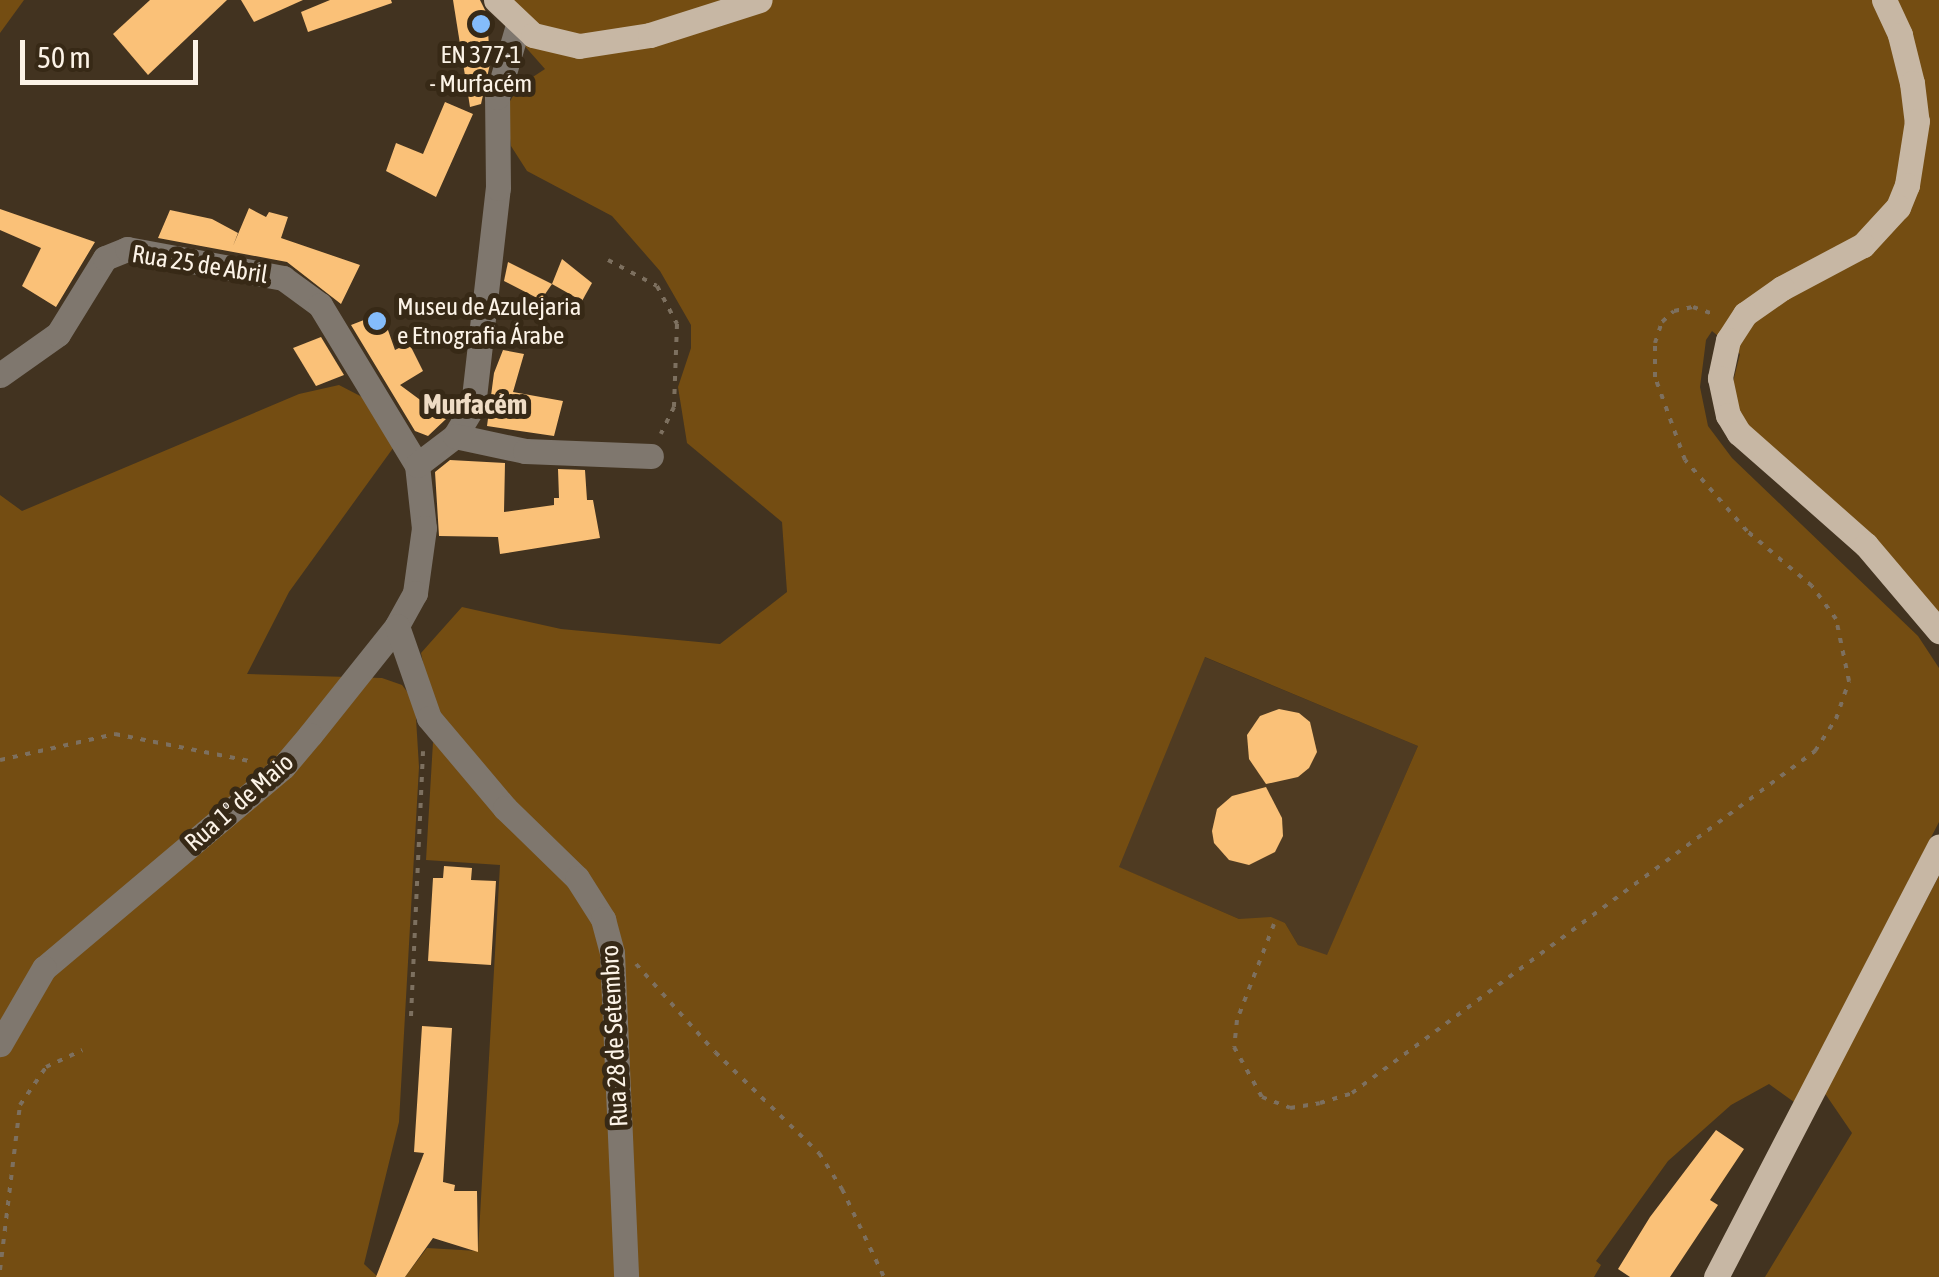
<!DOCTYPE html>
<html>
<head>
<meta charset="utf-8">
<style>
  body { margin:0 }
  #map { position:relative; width:1939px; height:1277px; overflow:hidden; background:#423320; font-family:"Asap Condensed",sans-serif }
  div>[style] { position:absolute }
  .built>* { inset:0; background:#4f3b22 }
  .green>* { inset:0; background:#744d12 }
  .building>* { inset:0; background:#fac178 }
  .path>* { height:4px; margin-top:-2px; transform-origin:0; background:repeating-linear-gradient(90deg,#7d705f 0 5px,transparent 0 13px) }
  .minor>* { height:25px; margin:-12.5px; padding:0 12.5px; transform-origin:12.5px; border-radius:12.5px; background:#7f776e }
  .major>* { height:25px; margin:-12.5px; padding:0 12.5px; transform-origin:12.5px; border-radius:12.5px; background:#c7b7a4 }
  .dots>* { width:28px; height:28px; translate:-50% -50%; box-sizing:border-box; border:5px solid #372916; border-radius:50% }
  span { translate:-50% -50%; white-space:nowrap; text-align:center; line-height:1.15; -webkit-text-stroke:10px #372916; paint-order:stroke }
  .poi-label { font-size:25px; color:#fcf3e7 }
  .left { translate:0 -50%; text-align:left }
  .street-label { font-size:25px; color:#fcf3e7 }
  .neighbourhood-label { font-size:28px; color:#efdcc5; font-weight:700 }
  .scale { position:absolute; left:20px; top:40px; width:178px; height:45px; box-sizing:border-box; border:5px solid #fcf3e7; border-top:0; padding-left:12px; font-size:30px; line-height:35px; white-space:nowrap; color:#fcf3e7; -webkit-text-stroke:8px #372916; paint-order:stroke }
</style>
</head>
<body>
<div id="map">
  <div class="built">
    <div style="clip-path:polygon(1204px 657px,1418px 746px,1327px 956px,1298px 945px,1285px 923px,1239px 919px,1118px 867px)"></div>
  </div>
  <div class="green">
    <div style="clip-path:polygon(0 0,24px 0,0 33px)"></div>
    <div style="clip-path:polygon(evenodd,484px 0,1939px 0,1939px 613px,1765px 448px,1739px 414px,1733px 382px,1740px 354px,1712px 331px,1706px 340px,1700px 387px,1708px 426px,1732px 458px,1918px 636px,1939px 668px,1939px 822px,1794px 1102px,1769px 1084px,1731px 1105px,1668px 1161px,1596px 1261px,1601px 1265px,1594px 1277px,632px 1277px,614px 934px,434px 714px,421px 653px,462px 607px,561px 629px,720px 644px,787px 592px,782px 522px,687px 443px,678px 387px,691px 348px,691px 325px,660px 271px,612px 216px,527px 171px,511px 146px,506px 108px,519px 86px,545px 69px,484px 0,1205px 657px,1418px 746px,1327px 955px,1298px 945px,1285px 923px,1271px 917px,1239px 919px,1119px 867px,1205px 657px)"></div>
    <div style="clip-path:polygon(339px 385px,366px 399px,396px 444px,289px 592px,247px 674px,382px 678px,402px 685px,415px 702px,419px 767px,399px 1122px,364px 1264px,378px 1277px,0 1277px,0 495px,22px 511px,299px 394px)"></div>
    <div style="clip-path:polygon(433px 742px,573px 883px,602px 937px,620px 1277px,405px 1277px,427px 1248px,478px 1251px,500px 865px,426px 860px)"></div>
    <div style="clip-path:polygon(1939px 876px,1939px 1277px,1765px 1277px,1852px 1133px,1824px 1092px)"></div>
  </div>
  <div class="building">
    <div style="clip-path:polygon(150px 0,227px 0,148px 75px,113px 34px)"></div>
    <div style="clip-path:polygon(241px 0,303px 0,254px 22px)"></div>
    <div style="clip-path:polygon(330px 0,391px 0,392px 3px,308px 32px,301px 12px)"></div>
    <div style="clip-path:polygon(453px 0,480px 0,487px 14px,490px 64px,481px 104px,470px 107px)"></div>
    <div style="clip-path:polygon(445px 102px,473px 114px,436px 197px,386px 171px,396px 143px,423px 154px)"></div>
    <div style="clip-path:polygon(249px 208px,266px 217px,269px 212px,288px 217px,281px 238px,360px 265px,341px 304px,287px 262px,158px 238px,170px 210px,212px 219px,238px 233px,233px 246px)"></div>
    <div style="clip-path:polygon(0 209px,95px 242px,56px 307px,22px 286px,41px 248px,0 230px)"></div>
    <div style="clip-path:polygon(562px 259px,592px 283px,582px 301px,552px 284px)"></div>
    <div style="clip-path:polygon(508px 262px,552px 284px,541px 300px,504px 281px)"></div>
    <div style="clip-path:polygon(382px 313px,395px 350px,409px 343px,423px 371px,400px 385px,446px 419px,428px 436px,415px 431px,351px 325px)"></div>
    <div style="clip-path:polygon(321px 337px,344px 375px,316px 386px,293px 348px)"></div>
    <div style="clip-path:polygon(503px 350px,524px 354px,513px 392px,563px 401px,554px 436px,487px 426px,494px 373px)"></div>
    <div style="clip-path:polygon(450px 460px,505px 463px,504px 512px,554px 505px,554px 498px,559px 498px,558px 469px,585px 470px,587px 500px,593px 500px,600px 538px,500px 554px,498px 537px,439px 536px,435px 472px)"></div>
    <div style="clip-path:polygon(1279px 709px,1299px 713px,1310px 722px,1317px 752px,1309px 768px,1298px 777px,1266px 784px,1249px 759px,1247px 735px,1260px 716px)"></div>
    <div style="clip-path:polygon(1266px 787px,1282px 818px,1283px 836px,1275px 852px,1249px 865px,1229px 860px,1214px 843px,1212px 831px,1217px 809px,1232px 796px)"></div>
    <div style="clip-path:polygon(444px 866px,472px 868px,471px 880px,496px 881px,491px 965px,428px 961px,433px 878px,443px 878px)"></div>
    <div style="clip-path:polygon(422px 1026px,452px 1028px,443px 1182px,455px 1185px,454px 1191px,477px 1191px,478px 1252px,433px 1238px,405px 1277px,376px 1277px,424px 1153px,414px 1152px)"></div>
    <div style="clip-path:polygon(1716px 1130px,1744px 1149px,1710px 1200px,1718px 1205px,1670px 1277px,1630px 1277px,1618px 1269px,1650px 1217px)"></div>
  </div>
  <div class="path">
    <div style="left:608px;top:260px;width:55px;rotate:28deg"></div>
    <div style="left:657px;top:286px;width:43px;rotate:62.2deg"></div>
    <div style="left:677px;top:324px;width:83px;rotate:92.1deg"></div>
    <div style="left:674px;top:407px;width:30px;rotate:116deg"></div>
    <div style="left:0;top:760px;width:118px;rotate:-12.7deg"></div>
    <div style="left:115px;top:734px;width:137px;rotate:11.4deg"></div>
    <div style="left:1274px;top:924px;width:103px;rotate:111.1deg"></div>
    <div style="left:1237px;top:1020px;width:27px;rotate:96deg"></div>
    <div style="left:1234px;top:1047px;width:57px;rotate:60.8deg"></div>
    <div style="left:1262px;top:1097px;width:30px;rotate:21deg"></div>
    <div style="left:1290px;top:1108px;width:30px;rotate:-9deg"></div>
    <div style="left:1320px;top:1103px;width:34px;rotate:-17deg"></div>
    <div style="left:1352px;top:1093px;width:576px;rotate:-36.45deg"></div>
    <div style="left:1815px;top:751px;width:38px;rotate:-57deg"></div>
    <div style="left:1836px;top:719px;width:40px;rotate:-71.1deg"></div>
    <div style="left:1849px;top:681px;width:63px;rotate:-101.8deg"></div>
    <div style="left:1836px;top:619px;width:41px;rotate:-126deg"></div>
    <div style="left:1812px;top:586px;width:85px;rotate:-139.8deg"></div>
    <div style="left:1747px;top:531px;width:94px;rotate:-131.1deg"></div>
    <div style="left:1685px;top:460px;width:88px;rotate:-109.9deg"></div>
    <div style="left:1655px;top:377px;width:34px;rotate:-90deg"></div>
    <div style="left:1655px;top:343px;width:22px;rotate:-72deg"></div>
    <div style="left:1662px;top:322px;width:16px;rotate:-43deg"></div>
    <div style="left:1674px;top:311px;width:19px;rotate:-12deg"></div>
    <div style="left:1693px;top:307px;width:24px;rotate:19deg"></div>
    <div style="left:636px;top:964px;width:118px;rotate:48.1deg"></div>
    <div style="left:715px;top:1052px;width:145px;rotate:44.2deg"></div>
    <div style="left:819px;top:1153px;width:43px;rotate:57.4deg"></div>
    <div style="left:842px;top:1189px;width:98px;rotate:64.5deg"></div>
    <div style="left:411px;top:1016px;width:265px;rotate:-87.4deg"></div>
    <div style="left:0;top:1270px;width:166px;rotate:-83.1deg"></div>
    <div style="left:20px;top:1105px;width:46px;rotate:-55.6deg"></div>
    <div style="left:46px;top:1067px;width:40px;rotate:-25deg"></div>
  </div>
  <div class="minor">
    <div style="left:0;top:375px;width:71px;rotate:-35.3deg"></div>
    <div style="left:58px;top:334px;width:89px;rotate:-58.3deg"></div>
    <div style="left:105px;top:258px;width:24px;rotate:-22deg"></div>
    <div style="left:127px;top:249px;width:159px;rotate:10.5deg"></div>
    <div style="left:283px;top:278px;width:46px;rotate:36.1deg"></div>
    <div style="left:320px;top:305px;width:187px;rotate:58.8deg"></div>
    <div style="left:417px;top:465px;width:63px;rotate:83.7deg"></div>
    <div style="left:424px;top:528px;width:66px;rotate:97.9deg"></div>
    <div style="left:415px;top:593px;width:38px;rotate:119deg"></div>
    <div style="left:397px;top:626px;width:139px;rotate:128.6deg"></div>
    <div style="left:310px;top:735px;width:42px;rotate:130.2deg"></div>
    <div style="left:283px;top:767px;width:312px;rotate:139.9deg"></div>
    <div style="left:44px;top:968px;width:88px;rotate:120.1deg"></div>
    <div style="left:455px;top:436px;width:35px;rotate:-59deg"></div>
    <div style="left:473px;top:406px;width:219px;rotate:-83.5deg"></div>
    <div style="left:498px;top:188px;width:91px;rotate:-90.6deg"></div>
    <div style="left:497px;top:97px;width:75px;rotate:-73.7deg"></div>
    <div style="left:417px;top:465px;width:48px;rotate:-37.3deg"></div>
    <div style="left:455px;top:436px;width:72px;rotate:12.1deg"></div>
    <div style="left:525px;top:451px;width:126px;rotate:2.3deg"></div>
    <div style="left:397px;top:626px;width:97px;rotate:70.8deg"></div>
    <div style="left:429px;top:718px;width:118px;rotate:49.8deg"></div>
    <div style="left:505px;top:808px;width:100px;rotate:44.2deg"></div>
    <div style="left:577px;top:878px;width:49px;rotate:57.6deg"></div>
    <div style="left:603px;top:919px;width:35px;rotate:75deg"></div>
    <div style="left:612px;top:953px;width:324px;rotate:87.5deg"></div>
  </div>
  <div class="major">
    <div style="left:496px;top:0;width:51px;rotate:43.4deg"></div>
    <div style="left:533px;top:35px;width:47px;rotate:13.4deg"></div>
    <div style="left:579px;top:46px;width:72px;rotate:-8.8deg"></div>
    <div style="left:650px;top:35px;width:115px;rotate:-17.7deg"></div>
    <div style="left:1884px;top:0;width:38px;rotate:65deg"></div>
    <div style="left:1900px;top:35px;width:49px;rotate:76deg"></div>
    <div style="left:1912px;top:83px;width:38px;rotate:83deg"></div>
    <div style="left:1917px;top:121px;width:65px;rotate:98.9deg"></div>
    <div style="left:1907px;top:185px;width:24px;rotate:112deg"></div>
    <div style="left:1898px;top:207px;width:52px;rotate:132.6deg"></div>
    <div style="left:1863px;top:245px;width:92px;rotate:152deg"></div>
    <div style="left:1782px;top:288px;width:45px;rotate:144.9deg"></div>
    <div style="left:1745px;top:314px;width:31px;rotate:123deg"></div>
    <div style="left:1728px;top:340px;width:39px;rotate:102deg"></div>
    <div style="left:1720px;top:378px;width:38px;rotate:78deg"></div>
    <div style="left:1728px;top:415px;width:21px;rotate:59deg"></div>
    <div style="left:1739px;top:433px;width:169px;rotate:41.4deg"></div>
    <div style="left:1866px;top:545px;width:113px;rotate:49.7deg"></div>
    <div style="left:1716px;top:1277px;width:485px;rotate:-62.6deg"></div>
  </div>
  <div class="dots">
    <div style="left:481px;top:24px;background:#84bcfb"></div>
    <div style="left:377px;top:321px;background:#84bcfb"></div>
  </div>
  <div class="poi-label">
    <span style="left:481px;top:69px">EN 377-1<br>- Murfacém</span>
    <span class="left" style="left:397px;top:321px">Museu de Azulejaria<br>e Etnografia Árabe</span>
  </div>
  <div class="street-label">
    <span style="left:200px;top:264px;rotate:9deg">Rua 25 de Abril</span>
    <span style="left:239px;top:802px;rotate:-41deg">Rua 1º de Maio</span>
    <span style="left:614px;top:1036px;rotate:-93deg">Rua 28 de Setembro</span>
  </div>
  <div class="neighbourhood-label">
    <span style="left:475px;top:404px">Murfacém</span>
  </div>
  <div class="scale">50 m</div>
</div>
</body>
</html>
